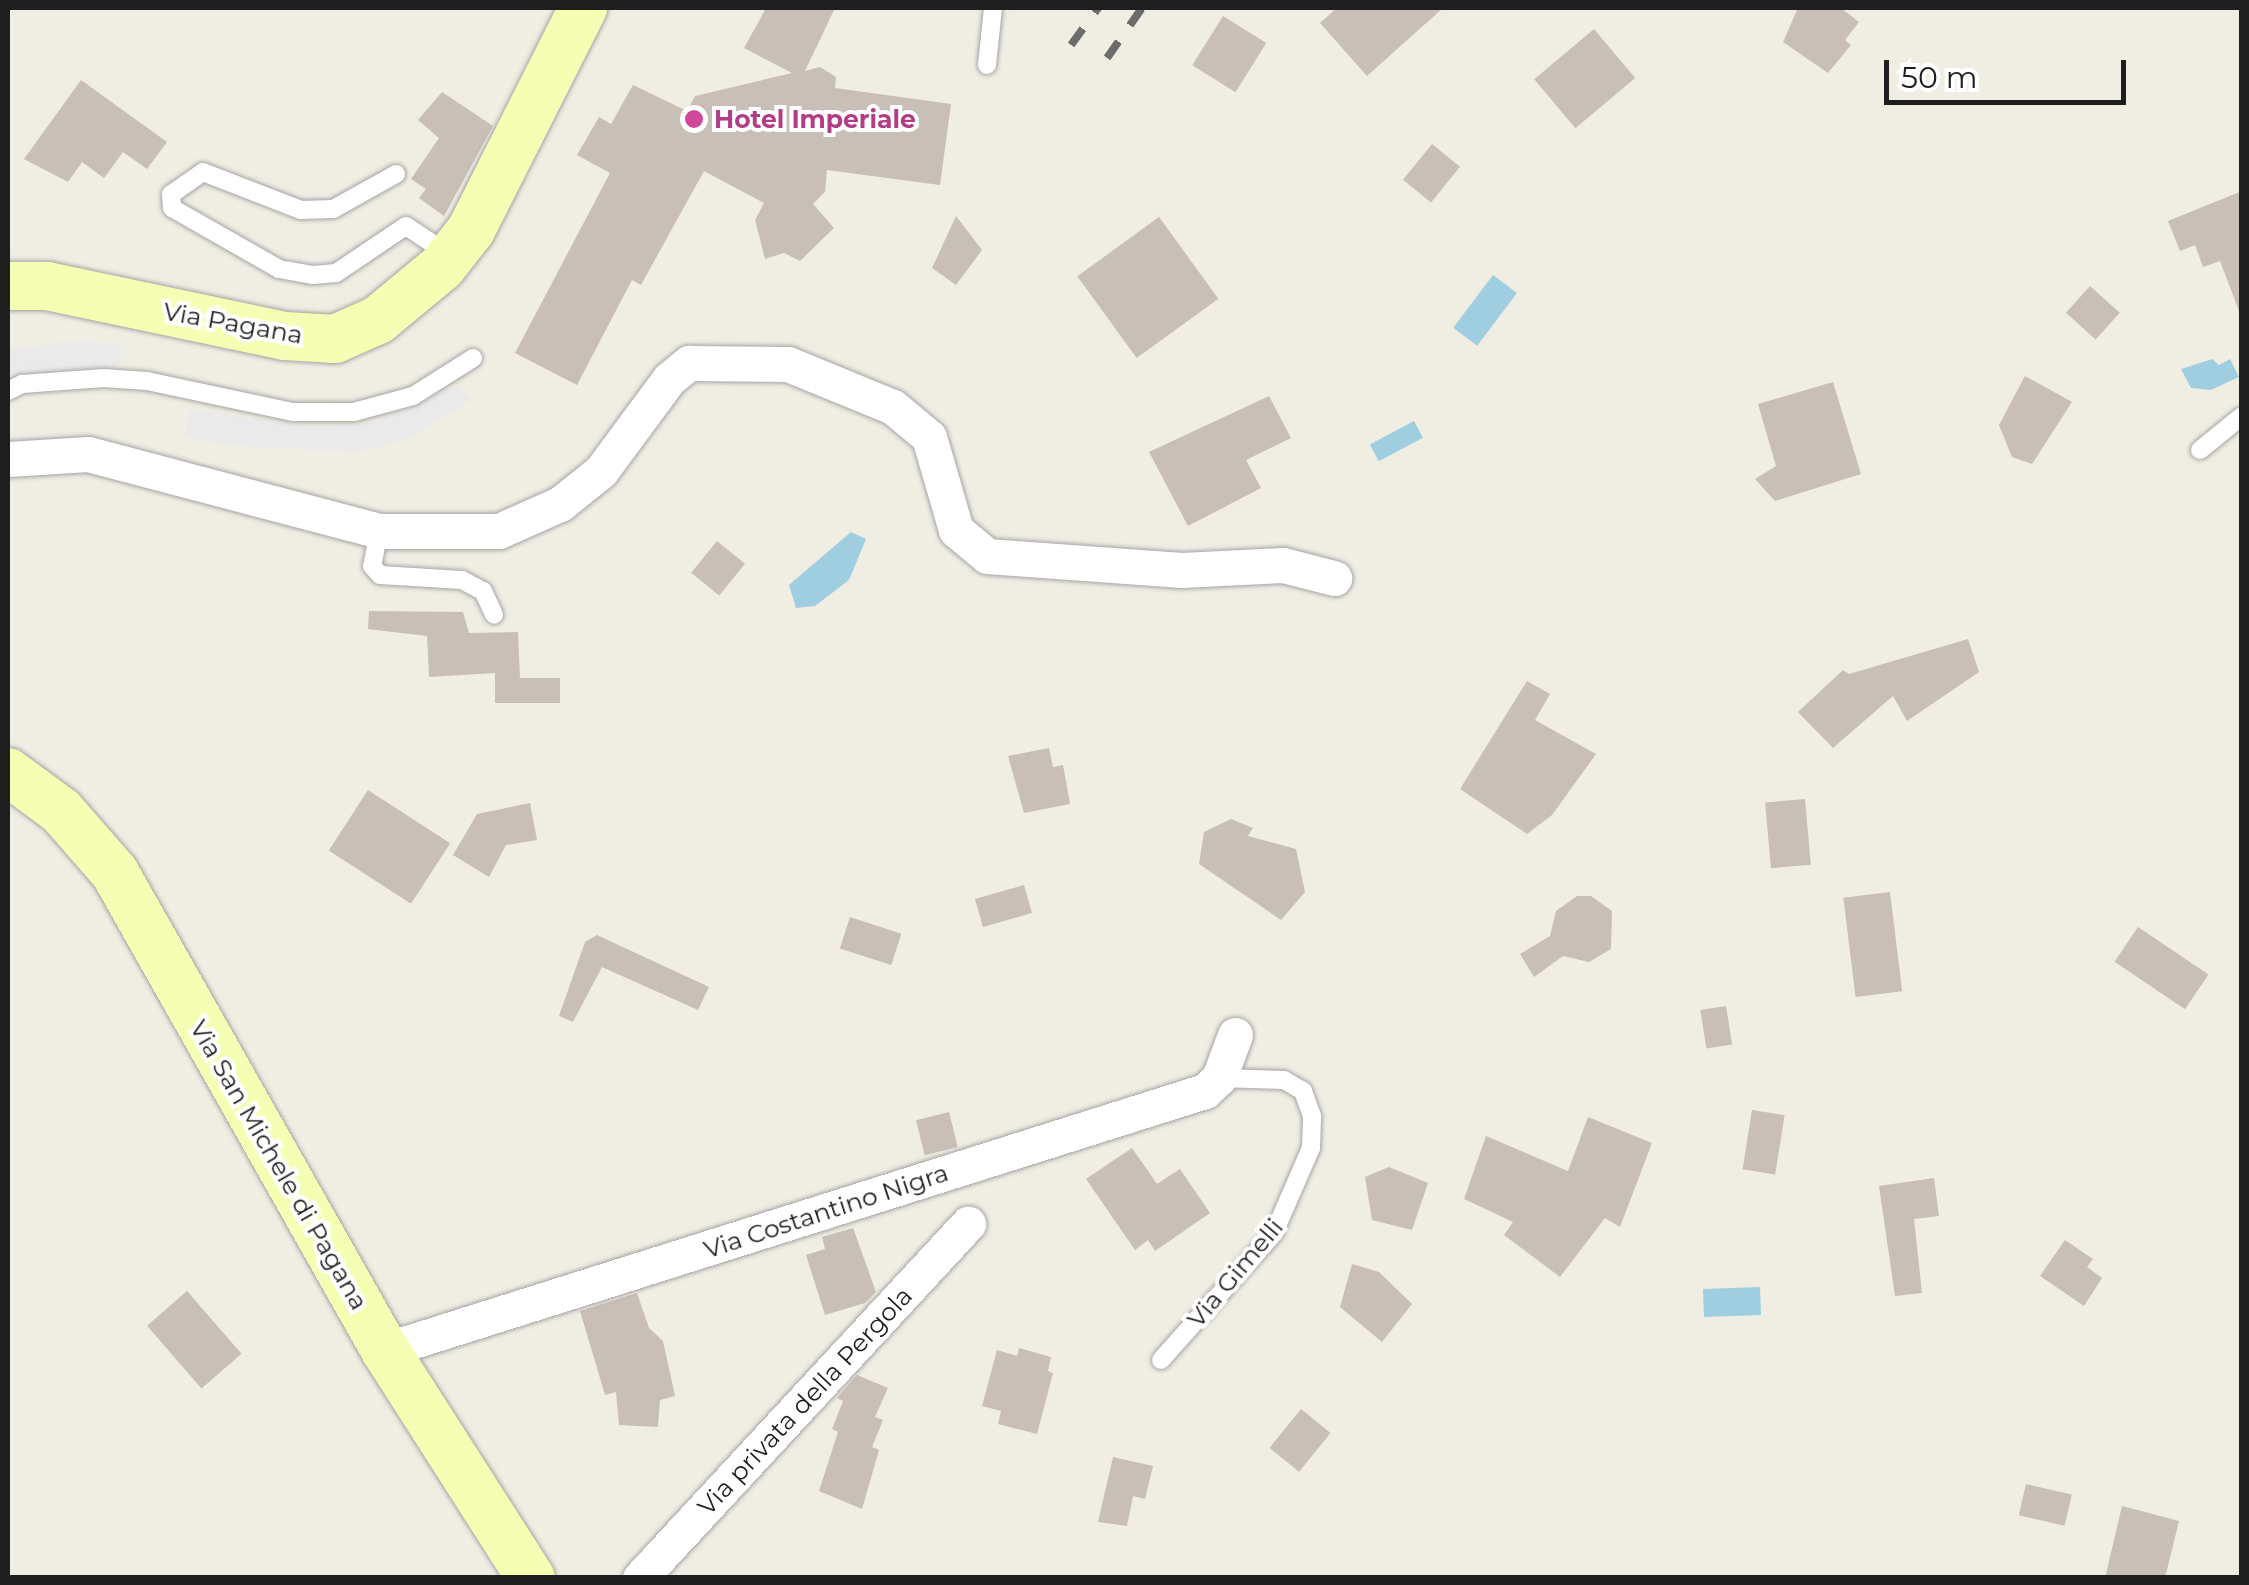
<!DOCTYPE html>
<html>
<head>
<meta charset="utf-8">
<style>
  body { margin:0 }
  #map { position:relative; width:2249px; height:1585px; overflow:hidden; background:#f0ede3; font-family:Montserrat,sans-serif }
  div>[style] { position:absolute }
  .parking>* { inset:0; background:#eaeaea }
  .water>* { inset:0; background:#a0cee1; transform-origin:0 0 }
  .building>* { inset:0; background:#c8bfb6; transform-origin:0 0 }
  .roads { filter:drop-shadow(0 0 2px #a5a5a5) drop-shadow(0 0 2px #a5a5a5) }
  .lane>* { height:18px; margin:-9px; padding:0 9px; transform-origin:9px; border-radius:9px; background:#fff }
  .street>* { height:35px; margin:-17.5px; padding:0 17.5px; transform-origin:17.5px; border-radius:17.5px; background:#fff }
  .secondary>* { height:48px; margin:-24px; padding:0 24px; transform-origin:24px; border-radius:24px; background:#f5feb3 }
  .rail>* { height:8px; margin-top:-4px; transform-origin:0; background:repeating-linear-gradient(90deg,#6c6c6c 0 20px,transparent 0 40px) }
  .dots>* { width:28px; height:28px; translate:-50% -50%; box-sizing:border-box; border:5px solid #fff; border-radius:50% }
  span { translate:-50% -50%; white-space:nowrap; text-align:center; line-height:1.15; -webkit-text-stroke:8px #fff; paint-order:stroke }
  .hotel-label { font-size:25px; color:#b23c85; font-weight:700 }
  .left { translate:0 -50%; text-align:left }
  .street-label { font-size:25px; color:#1e1e1e }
  .frame { position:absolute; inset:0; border:10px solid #1e1e1e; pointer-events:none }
  .scale { position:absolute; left:1884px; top:60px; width:242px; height:45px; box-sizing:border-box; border:5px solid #1e1e1e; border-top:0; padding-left:12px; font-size:30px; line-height:35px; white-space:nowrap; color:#1e1e1e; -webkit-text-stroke:8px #fff; paint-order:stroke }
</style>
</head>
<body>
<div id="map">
  <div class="parking">
    <div style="clip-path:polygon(72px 341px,121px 344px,120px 366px,8px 373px,8px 350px)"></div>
    <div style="clip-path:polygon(458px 386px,471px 400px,406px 440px,361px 452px,232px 446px,184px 437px,189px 409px,317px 427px,375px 422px)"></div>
  </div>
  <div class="water">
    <div style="left:1493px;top:275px;width:30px;height:66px;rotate:37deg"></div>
    <div style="clip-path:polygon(2212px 359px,2219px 365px,2230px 359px,2239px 377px,2211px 390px,2191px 388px,2181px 369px)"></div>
    <div style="left:1414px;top:421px;width:19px;height:50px;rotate:62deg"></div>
    <div style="clip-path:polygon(851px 532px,866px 539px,849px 580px,815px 606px,796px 608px,789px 585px)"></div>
    <div style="left:1760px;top:1287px;width:28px;height:57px;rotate:88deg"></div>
  </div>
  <div class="building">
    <div style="clip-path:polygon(766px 8px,835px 8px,805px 71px,820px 67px,836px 77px,835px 88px,951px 104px,940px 185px,827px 170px,825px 192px,813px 204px,834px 228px,800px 261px,784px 253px,765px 259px,755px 220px,764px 203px,704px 171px,641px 285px,632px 280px,577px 385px,515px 353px,610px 173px,577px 155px,599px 117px,611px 124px,633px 85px,687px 111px,695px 96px,792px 73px,744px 48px)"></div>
    <div style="clip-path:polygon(1337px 8px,1443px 8px,1367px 76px,1320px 23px)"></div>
    <div style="clip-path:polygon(1798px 8px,1841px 8px,1859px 22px,1845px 40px,1851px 45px,1828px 73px,1783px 42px)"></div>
    <div style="left:1223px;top:16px;width:51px;height:58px;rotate:32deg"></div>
    <div style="left:1594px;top:29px;width:64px;height:78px;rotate:50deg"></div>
    <div style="clip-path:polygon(81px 80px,167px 142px,147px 169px,123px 152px,104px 178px,82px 162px,68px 182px,24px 159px)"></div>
    <div style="clip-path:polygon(442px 92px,493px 126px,444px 216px,419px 198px,426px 189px,411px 179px,439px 138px,418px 120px)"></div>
    <div style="left:1432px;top:144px;width:36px;height:46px;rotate:39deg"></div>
    <div style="clip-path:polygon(2242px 191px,2242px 310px,2239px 311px,2220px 261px,2203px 267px,2195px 245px,2180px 251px,2168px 221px)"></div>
    <div style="clip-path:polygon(956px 216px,982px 250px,956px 285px,932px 268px)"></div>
    <div style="left:1159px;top:217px;width:101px;height:101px;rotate:54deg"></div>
    <div style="left:2090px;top:286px;width:40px;height:36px;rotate:42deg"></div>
    <div style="clip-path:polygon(2025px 376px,2072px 402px,2032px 464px,2012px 457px,1999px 425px)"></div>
    <div style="clip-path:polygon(1833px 382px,1861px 474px,1775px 501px,1755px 479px,1776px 466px,1758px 404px)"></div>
    <div style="clip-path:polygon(1269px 396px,1291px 438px,1246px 460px,1261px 488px,1188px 526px,1149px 452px)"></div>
    <div style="left:717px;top:541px;width:36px;height:41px;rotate:39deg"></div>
    <div style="clip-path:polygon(369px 611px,463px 612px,469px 633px,518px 632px,520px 678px,560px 678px,560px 703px,495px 703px,495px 673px,429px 677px,427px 636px,368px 629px)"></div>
    <div style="clip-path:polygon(1968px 639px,1979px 672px,1907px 721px,1893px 696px,1833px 748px,1798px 712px,1843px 670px,1849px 674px)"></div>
    <div style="clip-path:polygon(1527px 681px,1550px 694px,1535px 720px,1596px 754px,1552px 815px,1527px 834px,1460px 789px)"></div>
    <div style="clip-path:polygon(1049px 748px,1053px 767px,1063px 765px,1070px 804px,1024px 813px,1008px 756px)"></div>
    <div style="left:368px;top:790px;width:98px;height:72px;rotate:33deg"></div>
    <div style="left:1805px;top:799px;width:66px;height:40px;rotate:85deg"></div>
    <div style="clip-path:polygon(530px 803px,537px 840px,506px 845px,489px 877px,453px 855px,477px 814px)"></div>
    <div style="clip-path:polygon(1231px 819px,1253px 828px,1248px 836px,1296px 849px,1305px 892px,1281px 920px,1199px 864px,1204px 832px)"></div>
    <div style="left:1024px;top:885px;width:29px;height:51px;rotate:74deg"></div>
    <div style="left:1890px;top:892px;width:100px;height:47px;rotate:83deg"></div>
    <div style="clip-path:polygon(1577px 896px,1591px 896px,1612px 911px,1611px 949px,1589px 962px,1563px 956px,1534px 977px,1520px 954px,1550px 936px,1556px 911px)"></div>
    <div style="left:850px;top:917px;width:54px;height:33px;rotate:18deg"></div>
    <div style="left:2138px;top:927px;width:85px;height:42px;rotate:34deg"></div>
    <div style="clip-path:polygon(597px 935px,709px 987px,698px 1010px,602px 967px,573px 1022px,559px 1016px,585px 942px)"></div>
    <div style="left:1726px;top:1006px;width:39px;height:26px;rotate:81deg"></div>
    <div style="left:1752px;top:1110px;width:33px;height:60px;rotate:9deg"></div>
    <div style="left:949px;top:1112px;width:36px;height:34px;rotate:76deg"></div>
    <div style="clip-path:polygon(1588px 1117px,1652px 1143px,1620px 1227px,1605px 1218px,1560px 1277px,1504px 1235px,1513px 1222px,1464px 1199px,1486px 1136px,1568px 1171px)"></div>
    <div style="clip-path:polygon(1132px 1148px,1157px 1184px,1180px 1169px,1210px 1213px,1155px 1251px,1148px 1240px,1135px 1250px,1086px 1179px)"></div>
    <div style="clip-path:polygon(1389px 1167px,1428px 1183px,1412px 1230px,1372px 1220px,1365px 1177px)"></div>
    <div style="clip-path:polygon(1934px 1178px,1939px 1216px,1914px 1219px,1922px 1293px,1895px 1296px,1879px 1186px)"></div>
    <div style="clip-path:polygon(853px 1228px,876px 1292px,865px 1303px,825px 1315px,806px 1255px,825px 1249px,822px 1237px)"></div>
    <div style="clip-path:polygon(2065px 1240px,2093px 1259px,2087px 1267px,2102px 1278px,2084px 1306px,2040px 1276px)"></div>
    <div style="clip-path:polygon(1352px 1264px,1379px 1272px,1412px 1304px,1382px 1342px,1340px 1307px)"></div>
    <div style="left:187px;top:1291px;width:83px;height:53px;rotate:49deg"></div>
    <div style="clip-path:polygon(637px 1293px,649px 1328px,663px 1341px,675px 1396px,660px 1400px,658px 1427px,619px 1425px,616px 1392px,605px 1395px,580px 1311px)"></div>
    <div style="clip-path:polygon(1019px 1348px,1051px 1357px,1048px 1371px,1053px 1373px,1037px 1434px,998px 1424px,1001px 1411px,982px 1406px,997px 1350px,1017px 1356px)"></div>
    <div style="clip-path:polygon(857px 1375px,888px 1388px,875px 1417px,883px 1420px,872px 1447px,879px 1450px,862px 1509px,819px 1491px,838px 1432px,832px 1429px,843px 1401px,837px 1398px)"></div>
    <div style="left:1301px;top:1409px;width:38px;height:50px;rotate:39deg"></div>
    <div style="clip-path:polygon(1113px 1457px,1153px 1466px,1145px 1499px,1133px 1496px,1127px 1526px,1098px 1522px)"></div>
    <div style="left:2026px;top:1484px;width:47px;height:32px;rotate:13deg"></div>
    <div style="clip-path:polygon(2122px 1506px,2179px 1521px,2165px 1578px,2105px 1578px)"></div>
  </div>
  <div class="roads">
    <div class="lane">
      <div style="left:987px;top:65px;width:57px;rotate:-84deg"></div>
      <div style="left:396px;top:174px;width:72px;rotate:150.9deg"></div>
      <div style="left:333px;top:209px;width:32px;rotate:178deg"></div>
      <div style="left:301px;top:210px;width:105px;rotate:-158.8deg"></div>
      <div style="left:203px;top:172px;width:39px;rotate:145deg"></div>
      <div style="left:171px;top:194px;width:14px;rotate:86deg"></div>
      <div style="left:172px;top:208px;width:123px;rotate:29.7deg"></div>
      <div style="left:279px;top:269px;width:35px;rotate:10deg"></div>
      <div style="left:313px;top:275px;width:23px;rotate:-5deg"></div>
      <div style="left:336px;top:273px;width:84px;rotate:-33.9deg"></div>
      <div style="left:406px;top:226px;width:53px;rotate:33.4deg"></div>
      <div style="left:8px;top:391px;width:16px;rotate:-27deg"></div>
      <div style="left:22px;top:384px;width:82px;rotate:-4.2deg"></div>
      <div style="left:104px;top:378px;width:43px;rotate:4deg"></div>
      <div style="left:147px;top:381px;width:149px;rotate:12deg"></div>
      <div style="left:293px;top:412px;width:61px"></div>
      <div style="left:354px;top:412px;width:61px;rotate:-15.2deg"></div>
      <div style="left:413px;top:396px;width:71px;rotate:-32.3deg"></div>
      <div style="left:2200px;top:450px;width:54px;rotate:-39deg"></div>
      <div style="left:379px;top:531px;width:36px;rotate:101deg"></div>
      <div style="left:372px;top:566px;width:12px;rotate:48deg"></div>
      <div style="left:380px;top:575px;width:82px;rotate:3.5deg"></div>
      <div style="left:462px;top:580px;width:24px;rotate:28deg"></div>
      <div style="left:483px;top:591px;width:26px;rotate:65deg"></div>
      <div style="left:1161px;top:1360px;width:170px;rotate:-48.3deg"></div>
      <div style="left:1274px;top:1233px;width:93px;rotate:-66.5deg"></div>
      <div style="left:1311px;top:1148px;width:32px;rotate:-88deg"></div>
      <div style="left:1312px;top:1116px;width:27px;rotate:-110deg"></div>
      <div style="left:1303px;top:1091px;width:22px;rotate:-150deg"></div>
      <div style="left:1284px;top:1080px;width:65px;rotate:-178.2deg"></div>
    </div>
    <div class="street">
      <div style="left:8px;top:459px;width:80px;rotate:-3.6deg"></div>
      <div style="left:88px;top:454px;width:301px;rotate:14.8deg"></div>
      <div style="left:379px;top:531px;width:120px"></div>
      <div style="left:499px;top:531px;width:67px;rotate:-23.9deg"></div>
      <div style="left:560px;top:504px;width:53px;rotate:-38.8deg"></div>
      <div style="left:601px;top:471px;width:114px;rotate:-53.5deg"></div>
      <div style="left:669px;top:379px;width:26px;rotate:-39deg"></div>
      <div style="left:689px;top:363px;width:99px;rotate:0.6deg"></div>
      <div style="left:788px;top:364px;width:113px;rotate:22.3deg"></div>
      <div style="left:893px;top:407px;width:47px;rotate:39.8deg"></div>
      <div style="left:929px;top:437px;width:97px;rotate:73.8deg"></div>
      <div style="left:956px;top:530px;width:40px;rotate:40deg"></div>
      <div style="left:987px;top:556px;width:195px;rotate:4.1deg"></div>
      <div style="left:1181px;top:570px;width:102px;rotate:-2.8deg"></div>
      <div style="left:1283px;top:565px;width:53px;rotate:14.3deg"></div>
      <div style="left:385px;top:1350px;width:860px;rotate:-17.53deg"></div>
      <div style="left:1205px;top:1091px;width:19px;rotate:-43deg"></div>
      <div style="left:1219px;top:1078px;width:46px;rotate:-69.6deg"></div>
      <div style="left:640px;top:1578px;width:483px;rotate:-47.2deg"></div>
    </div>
    <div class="secondary">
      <div style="left:8px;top:286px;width:39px"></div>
      <div style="left:47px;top:286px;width:243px;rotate:11.9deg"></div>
      <div style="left:285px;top:336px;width:50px;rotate:3.4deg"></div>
      <div style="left:335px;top:339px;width:47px;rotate:-23.8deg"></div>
      <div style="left:378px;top:320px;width:83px;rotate:-39.6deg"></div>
      <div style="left:442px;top:267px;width:47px;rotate:-51.9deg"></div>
      <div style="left:471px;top:230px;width:249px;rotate:-63.2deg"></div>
      <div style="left:8px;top:772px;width:66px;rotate:36.3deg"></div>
      <div style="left:61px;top:811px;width:82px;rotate:48.9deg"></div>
      <div style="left:115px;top:873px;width:548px;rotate:60.49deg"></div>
      <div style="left:385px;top:1350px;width:271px;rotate:57.4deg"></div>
    </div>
  </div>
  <div class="rail">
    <div style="left:1071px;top:45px;width:46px;rotate:-53.9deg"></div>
    <div style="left:1107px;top:58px;width:61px;rotate:-55deg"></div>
  </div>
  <div class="dots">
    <div style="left:694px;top:119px;background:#d1479c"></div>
  </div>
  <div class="hotel-label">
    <span class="left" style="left:714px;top:119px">Hotel Imperiale</span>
  </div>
  <div class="street-label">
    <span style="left:233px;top:323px;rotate:10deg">Via Pagana</span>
    <span style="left:279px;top:1165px;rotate:60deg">Via San Michele di Pagana</span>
    <span style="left:826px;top:1211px;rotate:-18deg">Via Costantino Nigra</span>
    <span style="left:1235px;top:1273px;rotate:-50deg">Via Gimelli</span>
    <span style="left:805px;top:1401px;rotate:-47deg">Via privata della Pergola</span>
  </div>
  <div class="frame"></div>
  <div class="scale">50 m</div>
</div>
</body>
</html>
